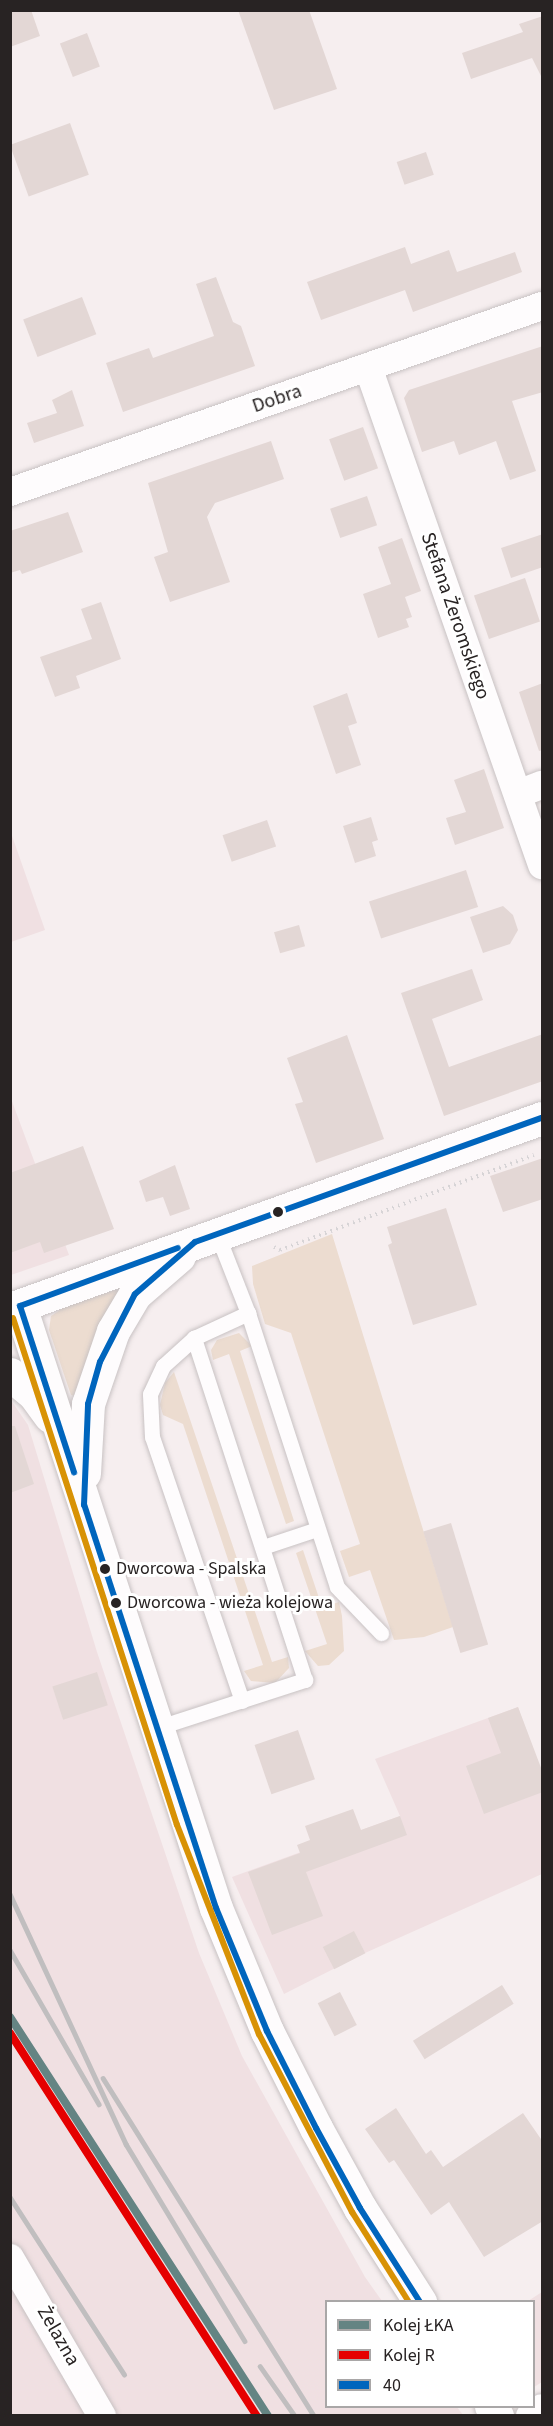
<!DOCTYPE html>
<html>
<head>
<meta charset="utf-8">
<style>
  body { margin:0 }
  #map { position:relative; width:553px; height:2426px; overflow:hidden; background:#f6eeef; font-family:"Source Sans 3",sans-serif }
  div>[style] { position:absolute }
  .built>* { inset:0; background:#f0e0e2 }
  .green>* { inset:0; background:#ecdcd0 }
  .building>* { inset:0; background:#e3d7d5; transform-origin:0 0 }
  .path>* { height:4px; margin-top:-2px; transform-origin:0; background:repeating-linear-gradient(90deg,#d7d4d6 0 1.5px,transparent 0 6px) }
  .roads { filter:drop-shadow(0 0 2px #c8c2c3) drop-shadow(0 0 2px #c8c2c3) }
  .lane>* { height:15px; margin:-7.5px; padding:0 7.5px; transform-origin:7.5px; border-radius:7.5px; background:#fefcfd }
  .street>* { height:28px; margin:-14px; padding:0 14px; transform-origin:14px; border-radius:14px; background:#fefcfd }
  .secondary>* { height:33px; margin:-16.5px; padding:0 16.5px; transform-origin:16.5px; border-radius:16.5px; background:#fefcfd }
  .rail>* { height:4.5px; margin:-2.25px; padding:0 2.25px; transform-origin:2.25px; border-radius:2.25px; background:#c0bebf }
  .bus-1>* { height:6px; margin:-3px; padding:0 3px; transform-origin:3px; border-radius:3px; background:#0065bd }
  .bus-2>* { height:6px; margin:-3px; padding:0 3px; transform-origin:3px; border-radius:3px; background:#d89205 }
  .rail-1>* { height:8px; margin:-4px; padding:0 4px; transform-origin:4px; border-radius:4px; background:#648483 }
  .rail-2>* { height:8px; margin:-4px; padding:0 4px; transform-origin:4px; border-radius:4px; background:#e50000 }
  .dots>* { width:16px; height:16px; translate:-50% -50%; box-sizing:border-box; border:3px solid #fff; border-radius:50% }
  span { translate:-50% -50%; white-space:nowrap; text-align:center; line-height:1.15; -webkit-text-stroke:6px #fff; paint-order:stroke }
  .bus-label { font-size:18px; color:#282323 }
  .left { translate:0 -50%; text-align:left }
  .street-label { font-size:20px; color:#282323 }
  .frame { position:absolute; inset:0; border:12px solid #282323; pointer-events:none }
  .legend { position:absolute; left:325px; top:2300px; width:210px; height:108px; box-sizing:border-box; background:#fff; border:2px solid #a9a7a7; margin:0; padding:8px 10px; list-style:none; font-size:18px; color:#282323 }
  .legend li { display:flex; align-items:center; gap:12px; height:30px }
  .legend b { width:30px; border:2px solid #a9a7a7 }
</style>
</head>
<body>
<div id="map">
  <div class="built">
    <div style="clip-path:polygon(11px 833px,45px 930px,11px 942px,10px 942px)"></div>
    <div style="clip-path:polygon(10px 1096px,69px 1255px,11px 1275px,10px 1275px)"></div>
    <div style="clip-path:polygon(10px 1399px,28px 1425px,97px 1652px,199px 1953px,242px 2056px,365px 2277px,382px 2301px,326px 2302px,326px 2406px,457px 2407px,463px 2415px,11px 2415px)"></div>
    <div style="clip-path:polygon(518px 1707px,542px 1773px,542px 1874px,365px 1953px,284px 1994px,232px 1877px,400px 1816px,375px 1759px)"></div>
    <div style="clip-path:polygon(542px 2292px,542px 2382px,534px 2387px,534px 2302px,528px 2301px)"></div>
  </div>
  <div class="green">
    <div style="clip-path:polygon(332px 1234px,453px 1627px,424px 1637px,394px 1640px,370px 1570px,349px 1577px,340px 1551px,360px 1544px,291px 1333px,265px 1324px,253px 1284px,252px 1266px)"></div>
    <div style="clip-path:polygon(115px 1290px,121px 1291px,76px 1396px,71px 1395px,49px 1330px,51px 1316px,66px 1306px)"></div>
    <div style="clip-path:polygon(239px 1333px,252px 1346px,240px 1351px,294px 1521px,286px 1524px,229px 1354px,213px 1360px,211px 1350px,217px 1340px)"></div>
    <div style="clip-path:polygon(174px 1372px,272px 1662px,288px 1657px,289px 1668px,275px 1683px,251px 1681px,244px 1671px,263px 1665px,183px 1424px,163px 1415px,160px 1405px,165px 1383px)"></div>
    <div style="clip-path:polygon(303px 1550px,322px 1607px,339px 1602px,342px 1616px,344px 1651px,329px 1665px,318px 1666px,305px 1651px,327px 1644px,296px 1553px)"></div>
  </div>
  <div class="building">
    <div style="clip-path:polygon(10px 10px,31px 10px,40px 36px,10px 47px)"></div>
    <div style="clip-path:polygon(238px 10px,309px 10px,337px 89px,274px 110px)"></div>
    <div style="clip-path:polygon(543px 16px,543px 80px,532px 58px,471px 79px,462px 53px,523px 32px,519px 24px)"></div>
    <div style="left:87px;top:33px;width:36px;height:29px;rotate:69deg"></div>
    <div style="left:70px;top:123px;width:55px;height:64px;rotate:70deg"></div>
    <div style="left:426px;top:152px;width:24px;height:31px;rotate:71deg"></div>
    <div style="clip-path:polygon(405px 247px,411px 264px,449px 250px,457px 272px,515px 252px,522px 272px,413px 312px,405px 290px,321px 320px,307px 282px)"></div>
    <div style="clip-path:polygon(216px 277px,233px 322px,241px 326px,255px 366px,123px 412px,106px 363px,149px 348px,153px 358px,214px 336px,196px 284px)"></div>
    <div style="left:82px;top:297px;width:40px;height:63px;rotate:69deg"></div>
    <div style="clip-path:polygon(543px 346px,543px 392px,512px 401px,536px 471px,510px 480px,496px 441px,459px 455px,454px 441px,422px 452px,404px 398px,409px 390px)"></div>
    <div style="clip-path:polygon(72px 390px,84px 426px,34px 443px,27px 423px,57px 413px,52px 400px)"></div>
    <div style="left:363px;top:427px;width:44px;height:36px;rotate:70deg"></div>
    <div style="clip-path:polygon(271px 441px,284px 479px,215px 503px,207px 517px,230px 582px,170px 602px,154px 557px,168px 552px,148px 483px)"></div>
    <div style="left:367px;top:496px;width:31px;height:39px;rotate:71deg"></div>
    <div style="clip-path:polygon(68px 512px,83px 552px,22px 574px,20px 570px,10px 573px,10px 531px)"></div>
    <div style="clip-path:polygon(543px 534px,543px 567px,511px 578px,501px 548px)"></div>
    <div style="clip-path:polygon(402px 538px,421px 591px,405px 597px,412px 617px,406px 619px,409px 627px,378px 638px,363px 594px,391px 584px,378px 547px)"></div>
    <div style="left:525px;top:578px;width:46px;height:54px;rotate:71deg"></div>
    <div style="clip-path:polygon(101px 602px,121px 659px,76px 676px,80px 688px,55px 697px,40px 657px,92px 639px,81px 609px)"></div>
    <div style="clip-path:polygon(543px 683px,543px 750px,539px 751px,519px 692px)"></div>
    <div style="clip-path:polygon(347px 693px,357px 723px,348px 726px,361px 765px,336px 774px,313px 706px)"></div>
    <div style="clip-path:polygon(484px 769px,504px 828px,455px 845px,446px 818px,466px 812px,454px 780px)"></div>
    <div style="clip-path:polygon(371px 817px,378px 840px,372px 842px,376px 856px,355px 863px,343px 826px)"></div>
    <div style="left:267px;top:820px;width:28px;height:47px;rotate:71deg"></div>
    <div style="left:466px;top:870px;width:39px;height:102px;rotate:72deg"></div>
    <div style="clip-path:polygon(503px 906px,513px 915px,518px 930px,510px 944px,483px 953px,470px 917px)"></div>
    <div style="left:299px;top:925px;width:22px;height:26px;rotate:74deg"></div>
    <div style="clip-path:polygon(472px 969px,483px 1000px,432px 1019px,449px 1067px,543px 1034px,543px 1081px,444px 1116px,401px 993px)"></div>
    <div style="clip-path:polygon(347px 1035px,384px 1139px,316px 1163px,295px 1104px,303px 1102px,287px 1058px)"></div>
    <div style="clip-path:polygon(83px 1146px,114px 1229px,44px 1253px,40px 1242px,10px 1253px,10px 1173px)"></div>
    <div style="clip-path:polygon(543px 1158px,543px 1199px,503px 1212px,490px 1176px)"></div>
    <div style="clip-path:polygon(175px 1165px,190px 1209px,170px 1216px,163px 1197px,146px 1202px,139px 1181px)"></div>
    <div style="clip-path:polygon(446px 1208px,477px 1305px,413px 1325px,388px 1245px,392px 1243px,387px 1227px)"></div>
    <div style="clip-path:polygon(10px 1426px,15px 1426px,34px 1484px,10px 1493px)"></div>
    <div style="left:451px;top:1523px;width:127px;height:29px;rotate:73deg"></div>
    <div style="left:97px;top:1672px;width:35px;height:47px;rotate:72deg"></div>
    <div style="clip-path:polygon(518px 1707px,543px 1773px,543px 1792px,484px 1814px,466px 1766px,501px 1753px,488px 1718px)"></div>
    <div style="left:298px;top:1730px;width:52px;height:46px;rotate:71deg"></div>
    <div style="clip-path:polygon(353px 1809px,361px 1830px,400px 1816px,407px 1835px,306px 1872px,323px 1916px,272px 1935px,248px 1872px,300px 1853px,297px 1845px,310px 1840px,305px 1826px)"></div>
    <div style="left:354px;top:1931px;width:25px;height:35px;rotate:63deg"></div>
    <div style="left:502px;top:1985px;width:22px;height:105px;rotate:58deg"></div>
    <div style="left:340px;top:1992px;width:37px;height:25px;rotate:63deg"></div>
    <div style="clip-path:polygon(396px 2108px,426px 2154px,431px 2150px,443px 2167px,523px 2113px,543px 2142px,543px 2221px,484px 2257px,449px 2202px,431px 2215px,394px 2160px,389px 2163px,365px 2129px)"></div>
  </div>
  <div class="path">
    <div style="left:274px;top:1247px;width:7px;rotate:27deg"></div>
    <div style="left:280px;top:1250px;width:271px;rotate:-20.5deg"></div>
  </div>
  <div class="roads">
    <div class="lane">
      <div style="left:217px;top:1234px;width:85px;rotate:68.6deg"></div>
      <div style="left:248px;top:1313px;width:288px;rotate:72deg"></div>
      <div style="left:337px;top:1587px;width:64px;rotate:46.3deg"></div>
      <div style="left:263px;top:1547px;width:57px;rotate:-18.4deg"></div>
      <div style="left:242px;top:1701px;width:279px;rotate:-108.8deg"></div>
      <div style="left:152px;top:1437px;width:43px;rotate:-92.7deg"></div>
      <div style="left:150px;top:1394px;width:31px;rotate:-65deg"></div>
      <div style="left:163px;top:1366px;width:42px;rotate:-42.1deg"></div>
      <div style="left:194px;top:1338px;width:60px;rotate:-24.8deg"></div>
      <div style="left:156px;top:1728px;width:157px;rotate:-17.9deg"></div>
      <div style="left:305px;top:1680px;width:360px;rotate:-108deg"></div>
    </div>
    <div class="street">
      <div style="left:368px;top:367px;width:528px;rotate:70.74deg"></div>
      <div style="left:10px;top:492px;width:564px;rotate:-19.27deg"></div>
      <div style="left:518px;top:794px;width:26px;rotate:-21deg"></div>
      <div style="left:10px;top:2258px;width:183px;rotate:59.8deg"></div>
      <div style="left:530px;top:2416px;width:14px;rotate:-34deg"></div>
    </div>
    <div class="secondary">
      <div style="left:20px;top:1306px;width:633px;rotate:71.97deg"></div>
      <div style="left:216px;top:1908px;width:133px;rotate:67.5deg"></div>
      <div style="left:267px;top:2031px;width:109px;rotate:63.2deg"></div>
      <div style="left:316px;top:2128px;width:91px;rotate:61.2deg"></div>
      <div style="left:360px;top:2208px;width:112px;rotate:57.4deg"></div>
      <div style="left:10px;top:1309px;width:565px;rotate:-19.75deg"></div>
      <div style="left:10px;top:1374px;width:31px;rotate:40deg"></div>
      <div style="left:34px;top:1394px;width:27px;rotate:54deg"></div>
      <div style="left:84px;top:1473px;width:69px;rotate:-86.7deg"></div>
      <div style="left:88px;top:1404px;width:77px;rotate:-71.1deg"></div>
      <div style="left:113px;top:1331px;width:43px;rotate:-59.3deg"></div>
      <div style="left:135px;top:1294px;width:58px;rotate:-40.8deg"></div>
      <div style="left:491px;top:2406px;width:12px;rotate:59deg"></div>
    </div>
  </div>
  <div class="rail">
    <div style="left:10px;top:1894px;width:276px;rotate:65.1deg"></div>
    <div style="left:126px;top:2144px;width:230px;rotate:58.9deg"></div>
    <div style="left:10px;top:1950px;width:178px;rotate:60deg"></div>
    <div style="left:103px;top:2078px;width:398px;rotate:58deg"></div>
    <div style="left:10px;top:2197px;width:211px;rotate:57.2deg"></div>
    <div style="left:260px;top:2366px;width:61px;rotate:55deg"></div>
  </div>
  <div class="bus-1">
    <div style="left:20px;top:1306px;width:175px;rotate:72deg"></div>
    <div style="left:20px;top:1306px;width:168px;rotate:-20.2deg"></div>
    <div style="left:420px;top:2302px;width:112px;rotate:-122.6deg"></div>
    <div style="left:360px;top:2208px;width:91px;rotate:-118.8deg"></div>
    <div style="left:316px;top:2128px;width:109px;rotate:-116.8deg"></div>
    <div style="left:267px;top:2031px;width:133px;rotate:-112.5deg"></div>
    <div style="left:216px;top:1908px;width:424px;rotate:-108.1deg"></div>
    <div style="left:84px;top:1505px;width:101px;rotate:-87.7deg"></div>
    <div style="left:88px;top:1404px;width:44px;rotate:-74.1deg"></div>
    <div style="left:100px;top:1362px;width:76px;rotate:-62.8deg"></div>
    <div style="left:135px;top:1294px;width:79px;rotate:-40.9deg"></div>
    <div style="left:195px;top:1242px;width:368px;rotate:-19.7deg"></div>
  </div>
  <div class="bus-2">
    <div style="left:13px;top:1318px;width:533px;rotate:72.08deg"></div>
    <div style="left:177px;top:1825px;width:225px;rotate:68.6deg"></div>
    <div style="left:259px;top:2034px;width:201px;rotate:62.4deg"></div>
    <div style="left:352px;top:2212px;width:107px;rotate:57.7deg"></div>
  </div>
  <div class="rail-1">
    <div style="left:10px;top:2017px;width:475px;rotate:57.1deg"></div>
  </div>
  <div class="rail-2">
    <div style="left:10px;top:2033px;width:456px;rotate:57.2deg"></div>
  </div>
  <div class="dots">
    <div style="left:278px;top:1212px;background:#282323"></div>
    <div style="left:105px;top:1569px;background:#282323"></div>
    <div style="left:116px;top:1603px;background:#282323"></div>
  </div>
  <div class="bus-label">
    <span class="left" style="left:116px;top:1569px">Dworcowa - Spalska</span>
    <span class="left" style="left:127px;top:1603px">Dworcowa - wieża kolejowa</span>
  </div>
  <div class="street-label">
    <span style="left:277px;top:399px;rotate:-19deg">Dobra</span>
    <span style="left:455px;top:616px;rotate:71deg">Stefana Żeromskiego</span>
    <span style="left:58px;top:2336px;rotate:60deg">Żelazna</span>
  </div>
  <div class="frame"></div>
  <ul class="legend">
  <li><b style="height:8px;background:#648483"></b>Kolej ŁKA</li>
  <li><b style="height:8px;background:#e50000"></b>Kolej R</li>
  <li><b style="height:8px;background:#0065bd"></b>40</li>
  </ul>
</div>
</body>
</html>
